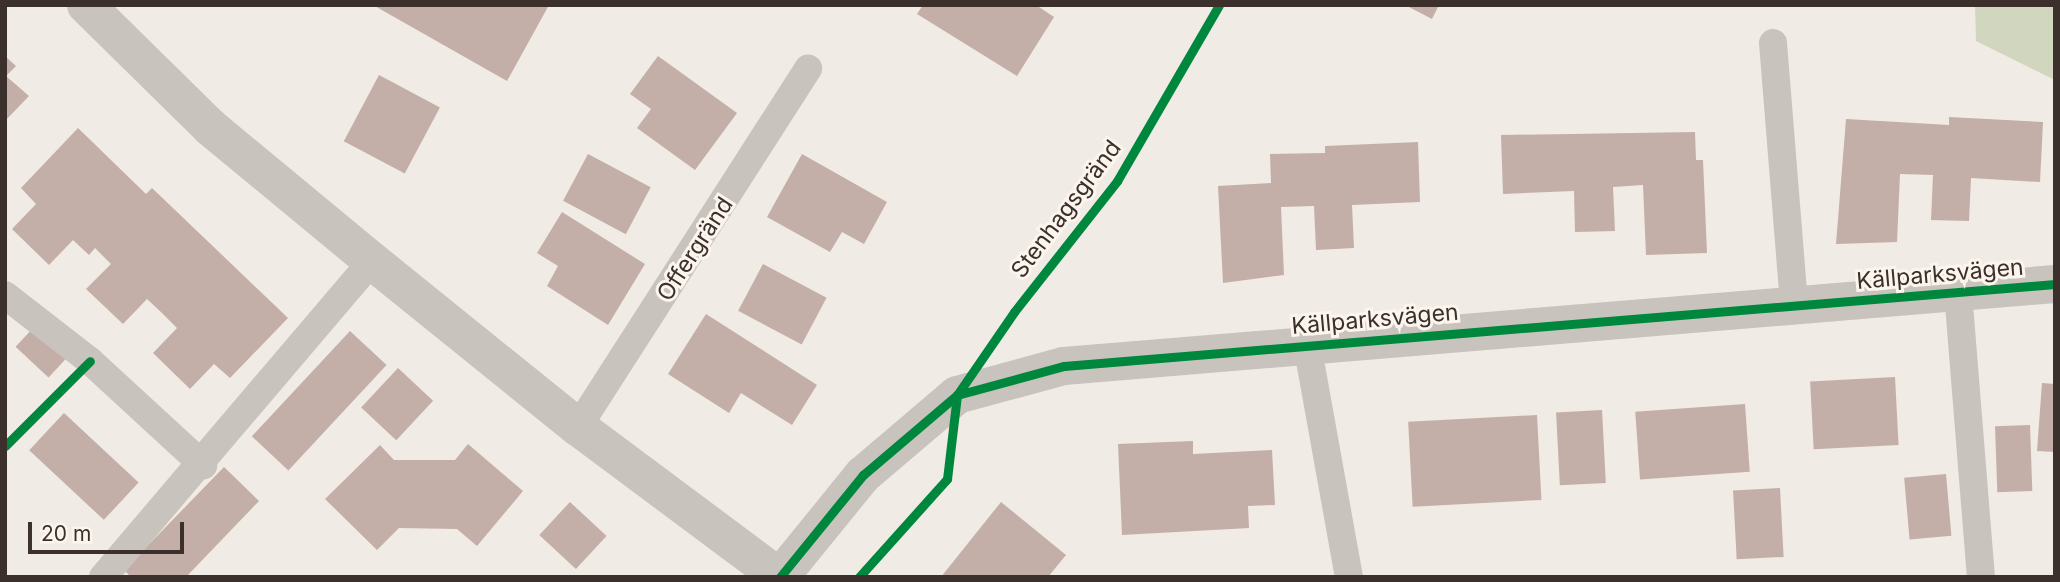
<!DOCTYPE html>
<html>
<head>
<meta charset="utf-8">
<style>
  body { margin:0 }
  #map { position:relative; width:2060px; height:582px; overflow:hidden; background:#f0ebe5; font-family:Inter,sans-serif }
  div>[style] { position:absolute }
  .green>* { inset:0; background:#d1d6bf }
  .building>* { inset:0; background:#c3afa7; transform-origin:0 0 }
  .service>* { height:28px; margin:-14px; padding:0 14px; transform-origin:14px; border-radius:14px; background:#c9c3be }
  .minor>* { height:38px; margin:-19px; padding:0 19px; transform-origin:19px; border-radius:19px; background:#c9c3be }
  .cycleway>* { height:9px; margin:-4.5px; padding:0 4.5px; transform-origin:4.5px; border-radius:4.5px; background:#00873e }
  span { translate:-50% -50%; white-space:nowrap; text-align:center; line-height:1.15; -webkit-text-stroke:6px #fbf5ee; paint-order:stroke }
  .street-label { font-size:23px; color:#3b302b }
  .frame { position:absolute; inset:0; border:7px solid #3b302b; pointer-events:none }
  .scale { position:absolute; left:28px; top:522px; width:156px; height:32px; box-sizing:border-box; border:4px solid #3b302b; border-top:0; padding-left:9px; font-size:21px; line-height:24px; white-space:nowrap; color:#3b302b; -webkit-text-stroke:5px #fbf5ee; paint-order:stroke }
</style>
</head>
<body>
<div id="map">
  <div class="green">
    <div style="clip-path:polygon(1975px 5px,2055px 5px,2055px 80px,1976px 41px)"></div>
  </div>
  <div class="building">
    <div style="clip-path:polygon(373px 5px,549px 5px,507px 81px)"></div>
    <div style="clip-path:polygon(923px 5px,1036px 5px,1054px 17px,1017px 76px,917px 14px)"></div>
    <div style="clip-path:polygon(1405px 5px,1439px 5px,1432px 19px)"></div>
    <div style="clip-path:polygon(5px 56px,16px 66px,6px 76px,29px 96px,5px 121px)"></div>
    <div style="clip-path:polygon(658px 56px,737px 113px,695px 170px,637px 128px,651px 109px,630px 94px)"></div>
    <div style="left:379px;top:75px;width:69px;height:75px;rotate:28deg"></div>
    <div style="clip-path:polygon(1949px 117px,2043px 122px,2040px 182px,1971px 178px,1969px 221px,1931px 220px,1933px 175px,1900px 174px,1897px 242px,1836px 244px,1846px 119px,1949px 125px)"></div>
    <div style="clip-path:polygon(78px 128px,146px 194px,152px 188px,288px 318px,230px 378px,214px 364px,190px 389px,153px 353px,177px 328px,162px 313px,147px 299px,123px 324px,86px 289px,111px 264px,95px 248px,89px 255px,73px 240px,49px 265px,12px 229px,36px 204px,21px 188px)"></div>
    <div style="clip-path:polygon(1695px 132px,1696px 160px,1703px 160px,1707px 253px,1646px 255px,1643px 185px,1613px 187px,1615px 231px,1575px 232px,1574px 191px,1503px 194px,1501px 135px)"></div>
    <div style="clip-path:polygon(1418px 142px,1420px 202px,1352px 205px,1354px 248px,1316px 250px,1314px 206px,1281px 207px,1284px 275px,1223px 283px,1218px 186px,1271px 183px,1270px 154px,1325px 153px,1325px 146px)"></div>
    <div style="left:588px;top:154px;width:71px;height:53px;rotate:28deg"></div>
    <div style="clip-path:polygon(802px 154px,887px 202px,864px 244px,842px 232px,830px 252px,767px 217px)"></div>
    <div style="clip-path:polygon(562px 212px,645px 264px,608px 325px,547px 286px,558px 266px,537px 253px)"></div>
    <div style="left:763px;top:264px;width:72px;height:53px;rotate:28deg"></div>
    <div style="clip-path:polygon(706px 314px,817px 385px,792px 425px,741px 393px,729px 413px,668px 374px)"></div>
    <div style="left:34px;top:327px;width:45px;height:27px;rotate:43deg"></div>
    <div style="left:350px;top:331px;width:50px;height:144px;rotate:43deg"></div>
    <div style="left:398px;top:368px;width:48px;height:54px;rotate:43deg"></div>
    <div style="left:1895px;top:377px;width:68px;height:85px;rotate:87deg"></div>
    <div style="clip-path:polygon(2042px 383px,2055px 384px,2055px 452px,2037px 451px)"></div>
    <div style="left:1745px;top:404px;width:68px;height:110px;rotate:86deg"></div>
    <div style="left:1602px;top:410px;width:73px;height:46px;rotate:87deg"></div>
    <div style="left:64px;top:413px;width:102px;height:51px;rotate:43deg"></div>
    <div style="left:1537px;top:415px;width:85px;height:129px;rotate:87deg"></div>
    <div style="left:2030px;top:425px;width:66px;height:35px;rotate:88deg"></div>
    <div style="clip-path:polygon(1193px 441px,1193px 454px,1272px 450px,1275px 505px,1248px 506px,1249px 528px,1122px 535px,1118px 444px)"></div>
    <div style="clip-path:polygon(468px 444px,523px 491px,477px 546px,457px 529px,399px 528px,377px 550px,325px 499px,380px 445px,394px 460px,455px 460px)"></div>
    <div style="clip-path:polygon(224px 467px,259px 501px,186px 577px,131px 577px,124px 570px)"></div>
    <div style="left:1946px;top:474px;width:62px;height:42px;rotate:85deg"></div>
    <div style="left:1780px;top:488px;width:69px;height:47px;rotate:87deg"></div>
    <div style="left:570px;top:502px;width:50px;height:45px;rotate:43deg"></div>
    <div style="clip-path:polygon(1001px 502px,1066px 555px,1048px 577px,941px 577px)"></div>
  </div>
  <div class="service">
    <div style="left:1773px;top:43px;width:263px;rotate:85.4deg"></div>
    <div style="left:1958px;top:292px;width:286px;rotate:85.4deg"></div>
    <div style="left:5px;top:295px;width:108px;rotate:37.8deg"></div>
    <div style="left:90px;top:361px;width:154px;rotate:42.6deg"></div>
    <div style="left:1307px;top:344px;width:237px;rotate:79.8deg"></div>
    <div style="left:578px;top:427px;width:426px;rotate:-57.3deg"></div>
    <div style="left:103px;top:577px;width:415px;rotate:-49.6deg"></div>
  </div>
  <div class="minor">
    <div style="left:86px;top:5px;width:174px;rotate:44.5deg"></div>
    <div style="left:210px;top:127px;width:210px;rotate:39.6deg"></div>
    <div style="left:372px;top:261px;width:265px;rotate:38.9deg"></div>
    <div style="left:578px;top:427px;width:251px;rotate:36.7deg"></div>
    <div style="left:780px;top:577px;width:132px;rotate:-50.9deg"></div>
    <div style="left:863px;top:475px;width:123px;rotate:-40.4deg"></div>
    <div style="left:957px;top:395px;width:111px;rotate:-15.2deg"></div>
    <div style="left:1064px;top:366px;width:994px;rotate:-4.73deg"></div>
  </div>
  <div class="cycleway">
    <div style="left:5px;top:446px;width:120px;rotate:-45deg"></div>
    <div style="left:780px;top:577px;width:132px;rotate:-50.9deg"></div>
    <div style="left:863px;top:475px;width:123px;rotate:-40.4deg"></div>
    <div style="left:957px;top:395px;width:111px;rotate:-15.2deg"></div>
    <div style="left:1064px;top:366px;width:994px;rotate:-4.73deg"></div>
    <div style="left:859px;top:577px;width:132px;rotate:-48.1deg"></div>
    <div style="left:947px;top:479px;width:85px;rotate:-83.2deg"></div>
    <div style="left:957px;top:395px;width:101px;rotate:-55.5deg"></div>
    <div style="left:1014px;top:312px;width:167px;rotate:-51.8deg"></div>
    <div style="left:1117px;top:181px;width:203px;rotate:-59.9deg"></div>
  </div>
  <div class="street-label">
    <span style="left:1066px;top:209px;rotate:-53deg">Stenhagsgränd</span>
    <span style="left:695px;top:249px;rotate:-57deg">Offergränd</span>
    <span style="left:1940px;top:274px;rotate:-5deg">Källparksvägen</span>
    <span style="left:1375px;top:319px;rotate:-5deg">Källparksvägen</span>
  </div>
  <div class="frame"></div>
  <div class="scale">20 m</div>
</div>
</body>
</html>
